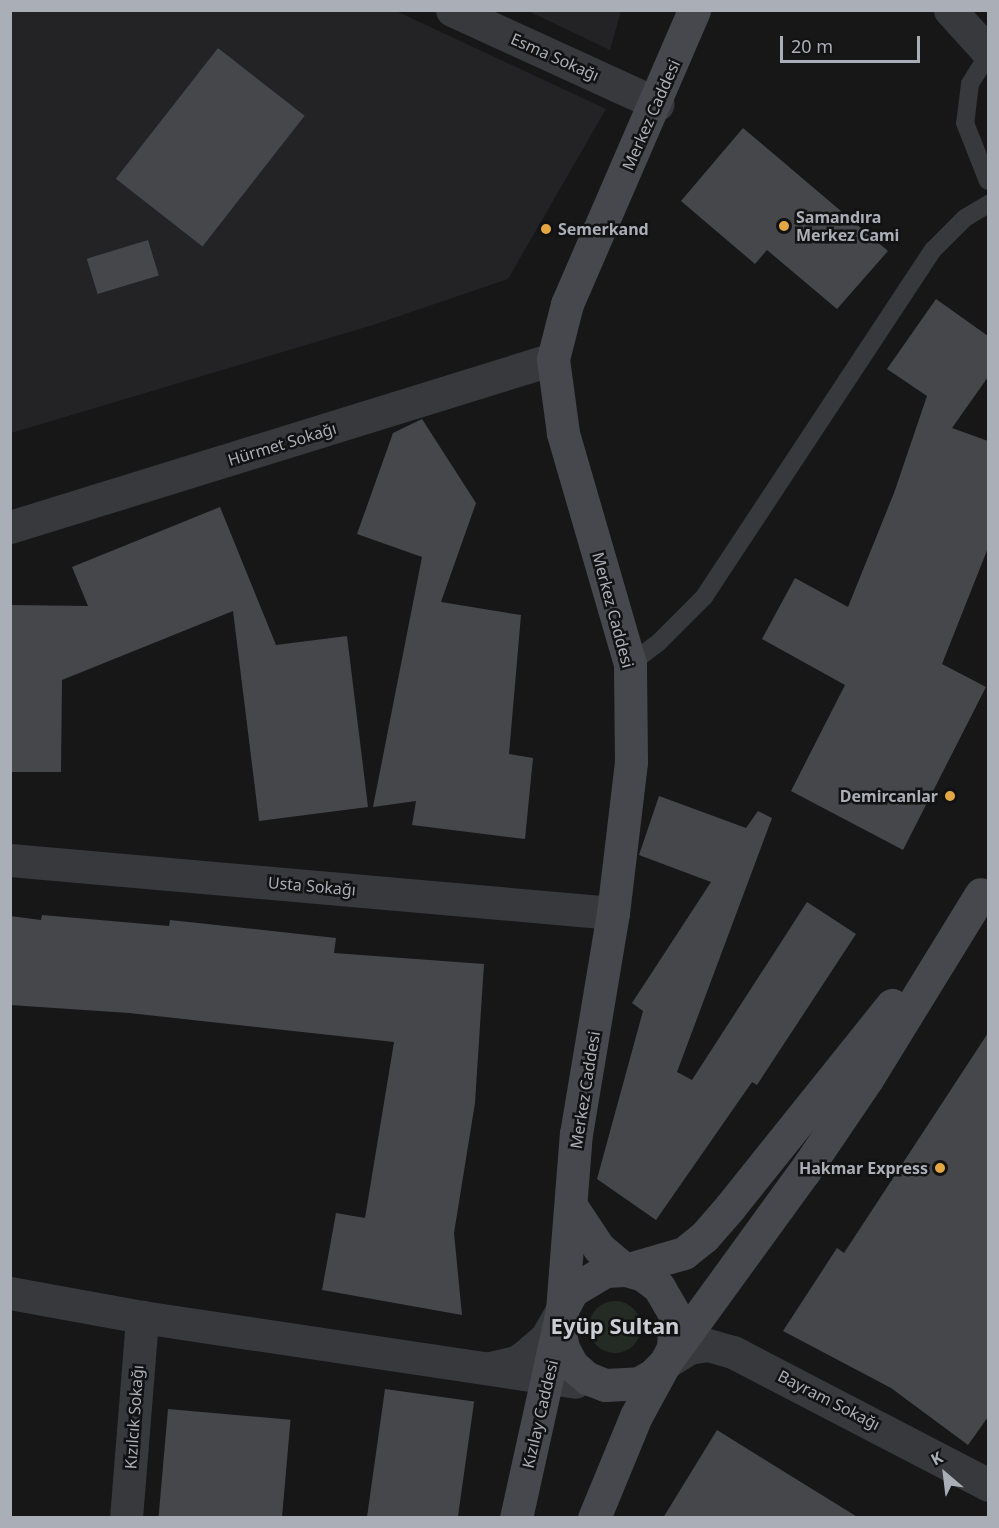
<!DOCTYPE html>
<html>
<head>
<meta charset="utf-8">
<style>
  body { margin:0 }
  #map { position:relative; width:999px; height:1528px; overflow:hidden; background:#171718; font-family:"Noto Sans",sans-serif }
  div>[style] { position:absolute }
  .built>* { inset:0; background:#232325 }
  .green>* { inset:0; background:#232b24 }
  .round { border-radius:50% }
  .building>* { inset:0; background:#46474b; transform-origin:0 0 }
  .lane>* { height:18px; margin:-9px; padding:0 9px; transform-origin:9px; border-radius:9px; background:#38393d }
  .street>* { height:33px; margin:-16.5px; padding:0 16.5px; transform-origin:16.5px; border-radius:16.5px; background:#38393d }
  .secondary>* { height:33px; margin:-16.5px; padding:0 16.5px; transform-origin:16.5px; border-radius:16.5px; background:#46484d }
  .dots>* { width:16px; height:16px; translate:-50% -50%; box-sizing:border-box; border:3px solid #121213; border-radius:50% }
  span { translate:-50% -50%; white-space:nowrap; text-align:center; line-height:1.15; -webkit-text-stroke:5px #121213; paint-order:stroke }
  .street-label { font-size:16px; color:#aaaeb7 }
  .poi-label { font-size:16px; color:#aaaeb7; font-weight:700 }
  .left { translate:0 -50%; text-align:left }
  .right { translate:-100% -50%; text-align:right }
  .district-label { font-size:22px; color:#cacdd4; font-weight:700 }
  .frame { position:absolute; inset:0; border:12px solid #aaaeb7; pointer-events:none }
  .north { position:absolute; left:915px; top:1444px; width:60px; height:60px; -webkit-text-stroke:4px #121213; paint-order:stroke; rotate:332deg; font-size:16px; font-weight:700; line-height:24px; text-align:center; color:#aaaeb7 }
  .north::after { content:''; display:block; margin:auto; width:21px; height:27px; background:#aaaeb7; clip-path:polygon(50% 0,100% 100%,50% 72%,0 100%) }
  .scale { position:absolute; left:780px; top:36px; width:140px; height:27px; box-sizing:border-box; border:3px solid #aaaeb7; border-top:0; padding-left:8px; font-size:18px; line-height:21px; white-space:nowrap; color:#aaaeb7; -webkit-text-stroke:4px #121213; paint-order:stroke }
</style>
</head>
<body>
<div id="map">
  <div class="built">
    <div style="clip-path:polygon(11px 11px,396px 11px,606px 109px,508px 279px,373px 325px,11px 433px)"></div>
    <div style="clip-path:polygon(528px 11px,621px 11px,610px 50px)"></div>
  </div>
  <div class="green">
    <div class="round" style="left:589px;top:1301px;width:52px;height:52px"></div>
  </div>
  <div class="building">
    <div style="left:218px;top:48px;width:110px;height:166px;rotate:38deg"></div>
    <div style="clip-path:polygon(743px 128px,888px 251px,837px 309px,767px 250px,755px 264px,681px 201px)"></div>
    <div style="left:148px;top:240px;width:37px;height:64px;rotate:73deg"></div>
    <div style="clip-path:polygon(936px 299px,988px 336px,988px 377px,952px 428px,988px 441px,988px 548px,942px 664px,986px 687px,903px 850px,791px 791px,845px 685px,762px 639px,795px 578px,848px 607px,894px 493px,927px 396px,887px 369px)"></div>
    <div style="clip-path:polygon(422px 419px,476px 503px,441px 602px,521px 615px,509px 754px,533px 758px,525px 839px,412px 825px,416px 801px,373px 807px,422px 557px,357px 534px,393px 433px)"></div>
    <div style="clip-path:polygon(220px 507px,276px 645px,347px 636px,368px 807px,259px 821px,233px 611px,62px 680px,61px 772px,10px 772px,10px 605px,88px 606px,72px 567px)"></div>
    <div style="clip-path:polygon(659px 796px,746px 828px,758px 811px,772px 818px,677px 1072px,692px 1080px,807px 902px,856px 934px,757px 1085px,752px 1082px,656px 1220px,597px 1179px,643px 1011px,632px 1003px,711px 882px,639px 855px)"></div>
    <div style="clip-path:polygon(42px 915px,169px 926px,170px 920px,336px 938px,334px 953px,484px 964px,475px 1103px,454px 1233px,462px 1315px,322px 1290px,336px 1213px,365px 1218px,394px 1042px,129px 1013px,10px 1005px,10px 916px,41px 920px)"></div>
    <div style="clip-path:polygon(988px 1033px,988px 1417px,968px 1445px,891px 1388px,783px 1331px,837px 1248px,844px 1253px)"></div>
    <div style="left:385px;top:1389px;width:90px;height:131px;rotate:8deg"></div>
    <div style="left:168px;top:1409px;width:123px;height:109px;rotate:5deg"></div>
    <div style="clip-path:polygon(717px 1430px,859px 1518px,663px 1518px)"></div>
  </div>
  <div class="lane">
    <div style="left:988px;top:55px;width:34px;rotate:122deg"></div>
    <div style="left:970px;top:84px;width:39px;rotate:97deg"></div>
    <div style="left:965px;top:123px;width:62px;rotate:68.4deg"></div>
    <div style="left:630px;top:664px;width:36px;rotate:-37deg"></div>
    <div style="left:659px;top:642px;width:64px;rotate:-45deg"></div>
    <div style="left:704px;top:597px;width:416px;rotate:-56.6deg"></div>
    <div style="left:933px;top:250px;width:45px;rotate:-45deg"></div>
    <div style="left:965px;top:218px;width:27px;rotate:-31deg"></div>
  </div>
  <div class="street">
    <div style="left:452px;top:10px;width:226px;rotate:24.6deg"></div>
    <div style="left:950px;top:10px;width:57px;rotate:47.9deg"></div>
    <div style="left:10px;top:527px;width:568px;rotate:-17.19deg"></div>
    <div style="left:10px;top:860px;width:605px;rotate:5.02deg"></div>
    <div style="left:10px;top:1293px;width:134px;rotate:10.3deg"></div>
    <div style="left:142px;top:1317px;width:438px;rotate:8.5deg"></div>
    <div style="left:665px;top:1363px;width:28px;rotate:-32deg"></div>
    <div style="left:689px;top:1348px;width:19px;rotate:-9deg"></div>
    <div style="left:708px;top:1345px;width:26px;rotate:16deg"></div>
    <div style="left:733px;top:1352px;width:288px;rotate:27.5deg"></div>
    <div style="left:490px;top:1368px;width:28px;rotate:-13deg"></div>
    <div style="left:517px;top:1362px;width:18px;rotate:-38deg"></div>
    <div style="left:531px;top:1351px;width:20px;rotate:-41deg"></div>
    <div style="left:546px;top:1338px;width:32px;rotate:-60deg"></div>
    <div style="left:126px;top:1518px;width:202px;rotate:-85.4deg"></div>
  </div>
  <div class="secondary">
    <div style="left:571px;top:1206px;width:50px;rotate:56.3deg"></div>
    <div style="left:599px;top:1248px;width:34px;rotate:40deg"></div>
    <div style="left:625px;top:1270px;width:61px;rotate:-16.1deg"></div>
    <div style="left:684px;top:1253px;width:26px;rotate:-39deg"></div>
    <div style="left:704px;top:1237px;width:40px;rotate:-49deg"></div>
    <div style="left:730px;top:1207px;width:259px;rotate:-51.3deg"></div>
    <div style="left:516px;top:1518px;width:213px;rotate:-77.5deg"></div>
    <div style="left:562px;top:1310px;width:177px;rotate:-85.5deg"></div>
    <div style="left:576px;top:1134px;width:224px;rotate:-80.5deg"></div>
    <div style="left:613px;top:913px;width:152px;rotate:-83.2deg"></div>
    <div style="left:631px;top:762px;width:98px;rotate:-90.6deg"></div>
    <div style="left:630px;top:664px;width:241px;rotate:-106.2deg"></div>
    <div style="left:563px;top:433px;width:75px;rotate:-97.7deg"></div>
    <div style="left:553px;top:359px;width:57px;rotate:-75.7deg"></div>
    <div style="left:567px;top:304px;width:320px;rotate:-66.6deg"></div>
    <div style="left:594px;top:1518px;width:110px;rotate:-67.6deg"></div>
    <div style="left:636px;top:1416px;width:60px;rotate:-61.3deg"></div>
    <div style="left:665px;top:1363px;width:17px;rotate:-62deg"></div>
    <div style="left:673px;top:1348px;width:33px;rotate:-87deg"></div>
    <div style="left:675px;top:1315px;width:32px;rotate:-120deg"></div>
    <div style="left:659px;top:1287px;width:20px;rotate:-143deg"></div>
    <div style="left:643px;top:1275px;width:19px;rotate:-164deg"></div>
    <div style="left:625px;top:1270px;width:20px;rotate:177deg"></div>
    <div style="left:605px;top:1271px;width:39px;rotate:149deg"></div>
    <div style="left:572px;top:1291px;width:21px;rotate:118deg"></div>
    <div style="left:562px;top:1310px;width:19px;rotate:99deg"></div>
    <div style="left:559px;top:1329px;width:19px;rotate:78deg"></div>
    <div style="left:563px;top:1348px;width:19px;rotate:62deg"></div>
    <div style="left:572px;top:1365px;width:20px;rotate:41deg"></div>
    <div style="left:587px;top:1378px;width:19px;rotate:21deg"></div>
    <div style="left:605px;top:1385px;width:34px;rotate:-3deg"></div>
    <div style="left:639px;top:1383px;width:16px;rotate:-30deg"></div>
    <div style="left:653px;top:1375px;width:17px;rotate:-45deg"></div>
    <div style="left:665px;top:1363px;width:236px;rotate:-54deg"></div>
    <div style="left:804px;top:1172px;width:112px;rotate:-55.9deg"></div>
    <div style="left:867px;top:1079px;width:217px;rotate:-58.4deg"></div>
  </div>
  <div class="dots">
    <div style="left:784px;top:226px;background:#e3a844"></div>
    <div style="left:546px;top:229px;background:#e3a844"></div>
    <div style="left:950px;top:796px;background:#e3a844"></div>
    <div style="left:940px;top:1168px;background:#e3a844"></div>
  </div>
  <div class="street-label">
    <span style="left:555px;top:57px;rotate:24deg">Esma Sokağı</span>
    <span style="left:651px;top:115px;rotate:-66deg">Merkez Caddesi</span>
    <span style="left:282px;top:444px;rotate:-17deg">Hürmet Sokağı</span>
    <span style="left:613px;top:610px;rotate:75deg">Merkez Caddesi</span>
    <span style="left:312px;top:886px;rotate:5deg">Usta Sokağı</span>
    <span style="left:585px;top:1090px;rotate:-81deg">Merkez Caddesi</span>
    <span style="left:829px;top:1400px;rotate:27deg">Bayram Sokağı</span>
    <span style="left:540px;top:1414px;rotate:-77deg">Kızılay Caddesi</span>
    <span style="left:134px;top:1417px;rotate:-86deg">Kızılcık Sokağı</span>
  </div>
  <div class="poi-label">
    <span class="left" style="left:796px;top:226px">Samandıra<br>Merkez Cami</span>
    <span class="left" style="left:558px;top:229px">Semerkand</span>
    <span class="right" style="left:938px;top:796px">Demircanlar</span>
    <span class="right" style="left:928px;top:1168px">Hakmar Express</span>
  </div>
  <div class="district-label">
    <span style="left:615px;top:1326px">Eyüp Sultan</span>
  </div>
  <div class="frame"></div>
  <div class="north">K</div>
  <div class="scale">20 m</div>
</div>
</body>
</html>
